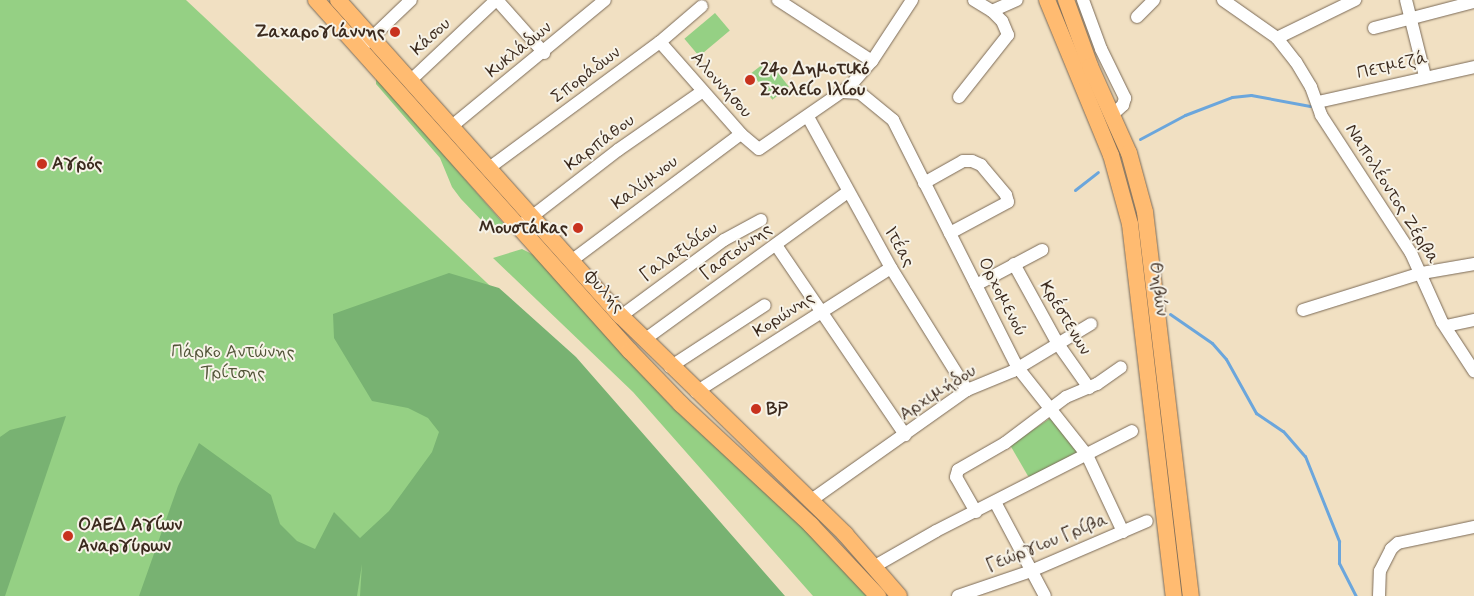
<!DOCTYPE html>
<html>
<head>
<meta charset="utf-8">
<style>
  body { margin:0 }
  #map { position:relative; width:1474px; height:596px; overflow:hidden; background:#f1e0c2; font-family:Mynerve,sans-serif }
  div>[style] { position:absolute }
  .green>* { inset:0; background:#95d084; transform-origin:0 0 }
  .forest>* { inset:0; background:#78b272 }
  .stream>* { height:3px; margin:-1.5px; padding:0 1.5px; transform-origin:1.5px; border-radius:1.5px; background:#6ba6dc }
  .roads { filter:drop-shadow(0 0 1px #7b6a57) drop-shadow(0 0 1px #7b6a57) }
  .minor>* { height:12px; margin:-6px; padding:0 6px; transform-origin:6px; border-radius:6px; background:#fff }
  .major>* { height:16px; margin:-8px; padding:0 8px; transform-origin:8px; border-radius:8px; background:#ffbb71 }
  .dots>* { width:14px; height:14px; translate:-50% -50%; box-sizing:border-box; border:2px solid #f7f3e8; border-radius:50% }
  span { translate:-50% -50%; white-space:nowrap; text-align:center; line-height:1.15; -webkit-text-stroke:4px #f7f3e8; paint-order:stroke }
  .poi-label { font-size:18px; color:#3b2a1e; font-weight:700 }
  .right { translate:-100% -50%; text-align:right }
  .left { translate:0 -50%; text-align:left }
  .street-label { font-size:18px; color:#3b2a1e }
  .park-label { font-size:18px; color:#525438 }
</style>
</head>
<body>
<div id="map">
  <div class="green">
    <div style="clip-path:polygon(0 0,186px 0,570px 361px,780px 596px,0 596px)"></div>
    <div style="left:715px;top:13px;width:23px;height:40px;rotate:50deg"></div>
    <div style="left:768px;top:60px;width:34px;height:21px;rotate:52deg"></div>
    <div style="clip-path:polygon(376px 77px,504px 224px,503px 226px,485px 224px,461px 199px,452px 187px,440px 158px,376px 84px)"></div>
    <div style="clip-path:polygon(522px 249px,534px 255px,672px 407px,810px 534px,869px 596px,813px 596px,633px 392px,493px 258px)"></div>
    <div style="clip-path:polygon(1052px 417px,1081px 451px,1033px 478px,1028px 476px,1010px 445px)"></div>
  </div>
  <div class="forest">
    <div style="clip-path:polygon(449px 273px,499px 288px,576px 357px,785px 596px,360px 596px,362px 564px,357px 596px,139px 596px,178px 486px,199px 443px,271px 495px,280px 524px,297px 541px,315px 549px,334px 512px,360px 538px,389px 511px,432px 452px,439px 432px,428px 418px,408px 408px,372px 401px,334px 338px,333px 314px)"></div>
    <div style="clip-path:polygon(66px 416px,5px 596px,0 596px,0 437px,10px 430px)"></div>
  </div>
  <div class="stream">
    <div style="left:1140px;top:139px;width:51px;rotate:-28.1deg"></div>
    <div style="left:1185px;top:115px;width:50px;rotate:-21deg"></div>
    <div style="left:1232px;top:97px;width:19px;rotate:-6deg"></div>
    <div style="left:1251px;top:95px;width:60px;rotate:10.6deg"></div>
    <div style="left:1075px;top:190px;width:29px;rotate:-38deg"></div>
    <div style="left:1170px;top:314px;width:51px;rotate:34.6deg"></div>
    <div style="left:1212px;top:343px;width:21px;rotate:49deg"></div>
    <div style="left:1226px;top:359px;width:62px;rotate:60.9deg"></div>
    <div style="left:1256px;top:413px;width:32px;rotate:34deg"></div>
    <div style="left:1283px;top:431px;width:33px;rotate:49deg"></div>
    <div style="left:1305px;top:456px;width:92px;rotate:68.2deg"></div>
    <div style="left:1339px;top:541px;width:22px;rotate:90deg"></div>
    <div style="left:1339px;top:563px;width:37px;rotate:63deg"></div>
  </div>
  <div class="roads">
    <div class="minor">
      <div style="left:497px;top:0;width:71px;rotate:48.4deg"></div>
      <div style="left:778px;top:0;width:112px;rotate:33deg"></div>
      <div style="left:1083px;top:0;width:52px;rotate:69.8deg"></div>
      <div style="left:1101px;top:49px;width:55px;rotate:63.9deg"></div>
      <div style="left:1125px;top:98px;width:7px;rotate:106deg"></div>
      <div style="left:1123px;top:105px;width:13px;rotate:138deg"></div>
      <div style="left:1223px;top:0;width:66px;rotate:35.1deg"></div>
      <div style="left:1277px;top:38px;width:31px;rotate:52deg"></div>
      <div style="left:1296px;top:62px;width:29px;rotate:59deg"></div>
      <div style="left:1311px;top:87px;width:30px;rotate:70deg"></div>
      <div style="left:1321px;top:115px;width:165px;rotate:56.9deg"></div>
      <div style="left:1411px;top:253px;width:76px;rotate:65.8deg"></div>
      <div style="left:1442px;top:322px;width:59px;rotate:56.9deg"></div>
      <div style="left:1406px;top:0;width:78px;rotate:76deg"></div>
      <div style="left:992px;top:11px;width:27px;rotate:-24deg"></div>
      <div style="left:1137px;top:17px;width:24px;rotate:-45deg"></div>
      <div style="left:1374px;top:28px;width:103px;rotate:-14.6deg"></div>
      <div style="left:1277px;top:38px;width:87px;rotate:-26deg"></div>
      <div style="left:660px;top:42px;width:123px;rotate:48.6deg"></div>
      <div style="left:741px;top:134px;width:23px;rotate:40deg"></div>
      <div style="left:759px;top:149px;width:111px;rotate:-34.7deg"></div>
      <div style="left:850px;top:86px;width:33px;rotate:-49deg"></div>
      <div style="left:872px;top:61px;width:73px;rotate:-56.7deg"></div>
      <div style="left:366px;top:43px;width:62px;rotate:-43.7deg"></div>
      <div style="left:411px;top:80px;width:117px;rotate:-43.3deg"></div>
      <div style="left:843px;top:92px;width:17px;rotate:3deg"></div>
      <div style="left:860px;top:93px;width:43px;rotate:39.3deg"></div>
      <div style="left:893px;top:120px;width:278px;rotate:63.3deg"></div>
      <div style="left:1018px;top:368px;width:111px;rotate:51.6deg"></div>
      <div style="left:1087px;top:455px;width:85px;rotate:64.9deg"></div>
      <div style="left:959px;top:97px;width:79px;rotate:-51.7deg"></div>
      <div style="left:1008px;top:35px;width:15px;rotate:-113deg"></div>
      <div style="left:1002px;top:21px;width:14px;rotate:-135deg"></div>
      <div style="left:992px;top:11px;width:21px;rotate:-149deg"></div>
      <div style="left:1318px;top:102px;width:160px;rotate:-12.6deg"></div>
      <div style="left:808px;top:117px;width:172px;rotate:61.2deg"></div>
      <div style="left:891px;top:268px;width:144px;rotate:58.1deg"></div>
      <div style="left:452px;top:126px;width:198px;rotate:-39.5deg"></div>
      <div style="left:489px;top:168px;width:212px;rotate:-36.4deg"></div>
      <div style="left:660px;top:42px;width:55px;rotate:-40.6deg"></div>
      <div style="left:924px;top:183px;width:45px;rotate:-29.4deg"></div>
      <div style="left:963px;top:161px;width:9px"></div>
      <div style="left:972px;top:161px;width:10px;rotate:24deg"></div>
      <div style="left:981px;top:165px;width:39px;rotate:50deg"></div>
      <div style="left:1006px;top:195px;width:7px;rotate:74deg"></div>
      <div style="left:1008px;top:202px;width:66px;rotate:151.9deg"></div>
      <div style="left:526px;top:221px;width:116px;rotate:-37.7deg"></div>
      <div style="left:618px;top:150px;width:103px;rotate:-34.8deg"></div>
      <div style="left:776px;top:245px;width:230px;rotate:55.8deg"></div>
      <div style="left:571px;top:261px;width:212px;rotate:-36.8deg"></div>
      <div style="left:1014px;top:264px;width:91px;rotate:61.2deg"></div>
      <div style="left:1058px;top:344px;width:54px;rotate:54.8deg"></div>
      <div style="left:976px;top:285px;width:75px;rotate:-27.9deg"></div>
      <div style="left:1303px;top:310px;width:125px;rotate:-17.3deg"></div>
      <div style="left:1422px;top:273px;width:53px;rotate:-9.8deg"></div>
      <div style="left:621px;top:316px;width:128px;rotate:-36.4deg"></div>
      <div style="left:724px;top:240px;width:42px;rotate:-28.4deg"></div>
      <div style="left:1446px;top:326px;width:29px;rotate:-12deg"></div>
      <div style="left:644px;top:340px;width:252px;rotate:-36deg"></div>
      <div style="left:670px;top:367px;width:113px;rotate:-33.1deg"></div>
      <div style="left:696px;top:392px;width:231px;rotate:-32.5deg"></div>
      <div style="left:810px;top:501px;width:192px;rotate:-35.3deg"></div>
      <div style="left:967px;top:390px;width:50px;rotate:-22.4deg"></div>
      <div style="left:1013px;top:371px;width:91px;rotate:-31.1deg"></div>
      <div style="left:995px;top:502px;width:106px;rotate:62deg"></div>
      <div style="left:976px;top:512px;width:40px;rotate:-119.7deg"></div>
      <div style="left:956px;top:477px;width:7px;rotate:-74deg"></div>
      <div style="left:958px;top:470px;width:54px;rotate:-29.9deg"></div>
      <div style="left:1005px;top:443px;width:76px;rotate:-37deg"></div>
      <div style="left:1066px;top:397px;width:34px;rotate:-23deg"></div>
      <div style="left:1097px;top:384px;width:29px;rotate:-35deg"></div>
      <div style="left:875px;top:566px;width:70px;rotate:-29.8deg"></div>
      <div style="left:936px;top:531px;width:220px;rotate:-27deg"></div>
      <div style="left:958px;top:596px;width:77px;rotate:-18.9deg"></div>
      <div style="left:1031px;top:571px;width:126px;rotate:-23.3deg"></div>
      <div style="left:1379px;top:596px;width:25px;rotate:-88deg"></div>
      <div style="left:1380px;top:571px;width:25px;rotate:-63deg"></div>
      <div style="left:1391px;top:549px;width:9px;rotate:-41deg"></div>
      <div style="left:1398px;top:543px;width:78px;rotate:-11.9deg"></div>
    </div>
    <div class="major">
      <div style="left:316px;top:0;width:471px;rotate:48.2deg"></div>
      <div style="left:630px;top:351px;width:74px;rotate:46.1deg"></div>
      <div style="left:681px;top:404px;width:178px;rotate:42.9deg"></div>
      <div style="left:811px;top:525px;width:98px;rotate:46.7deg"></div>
      <div style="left:338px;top:0;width:424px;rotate:48.2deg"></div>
      <div style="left:621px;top:316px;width:313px;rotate:44.2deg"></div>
      <div style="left:845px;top:534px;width:82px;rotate:48.9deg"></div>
      <div style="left:1047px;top:0;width:168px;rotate:67.6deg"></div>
      <div style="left:1111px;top:155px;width:72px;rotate:74.6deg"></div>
      <div style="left:1130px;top:224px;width:375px;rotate:83.3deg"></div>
      <div style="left:1066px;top:0;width:70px;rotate:70deg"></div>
      <div style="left:1090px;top:66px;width:95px;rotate:65.9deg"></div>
      <div style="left:1129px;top:153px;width:61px;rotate:74.8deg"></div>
      <div style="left:1145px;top:212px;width:387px;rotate:83.2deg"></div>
    </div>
  </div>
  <div class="dots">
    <div style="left:395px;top:32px;background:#c8321e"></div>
    <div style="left:750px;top:80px;background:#c8321e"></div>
    <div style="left:42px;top:164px;background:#c8321e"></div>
    <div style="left:578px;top:228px;background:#c8321e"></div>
    <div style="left:756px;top:409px;background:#c8321e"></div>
    <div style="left:68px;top:536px;background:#c8321e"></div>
  </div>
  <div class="poi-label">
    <span class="right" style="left:385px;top:32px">Ζαχαρογιάννης</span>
    <span class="left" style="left:760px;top:80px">24ο Δημοτικό<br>Σχολείο Ιλίου</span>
    <span class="left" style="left:52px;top:164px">Αγρός</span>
    <span class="right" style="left:568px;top:228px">Μουστάκας</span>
    <span class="left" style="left:766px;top:409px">BP</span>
    <span class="left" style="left:78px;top:536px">ΟΑΕΔ Αγίων<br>Αναργύρων</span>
  </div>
  <div class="street-label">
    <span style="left:431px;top:37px;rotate:-43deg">Κάσου</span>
    <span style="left:519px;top:50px;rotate:-39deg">Κυκλάδων</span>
    <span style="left:1392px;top:66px;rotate:-13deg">Πετμεζά</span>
    <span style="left:586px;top:75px;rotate:-37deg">Σποράδων</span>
    <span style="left:721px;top:85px;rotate:48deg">Αλοννήσου</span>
    <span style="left:600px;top:143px;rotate:-37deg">Καρπάθου</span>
    <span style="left:645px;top:183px;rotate:-37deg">Καλύμνου</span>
    <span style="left:1392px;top:194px;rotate:58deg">Ναπολέοντος Ζέρβα</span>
    <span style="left:899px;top:247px;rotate:60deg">Ιτέας</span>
    <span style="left:679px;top:252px;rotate:-35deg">Γαλαξιδίου</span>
    <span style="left:736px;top:252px;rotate:-36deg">Γαστούνης</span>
    <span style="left:1158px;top:289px;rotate:83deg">Θηβών</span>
    <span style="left:604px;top:292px;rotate:48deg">Φυλής</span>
    <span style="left:1002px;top:297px;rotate:63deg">Ορχομενού</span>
    <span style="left:784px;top:315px;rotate:-33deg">Κορώνης</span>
    <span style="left:1065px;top:318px;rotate:59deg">Κρέστενων</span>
    <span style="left:938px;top:393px;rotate:-33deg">Αρχιμήδου</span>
    <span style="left:1047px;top:543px;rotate:-22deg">Γεώργιου Γρίβα</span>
  </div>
  <div class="park-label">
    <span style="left:233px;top:363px">Πάρκο Αντώνης<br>Τρίτσης</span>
  </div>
</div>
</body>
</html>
